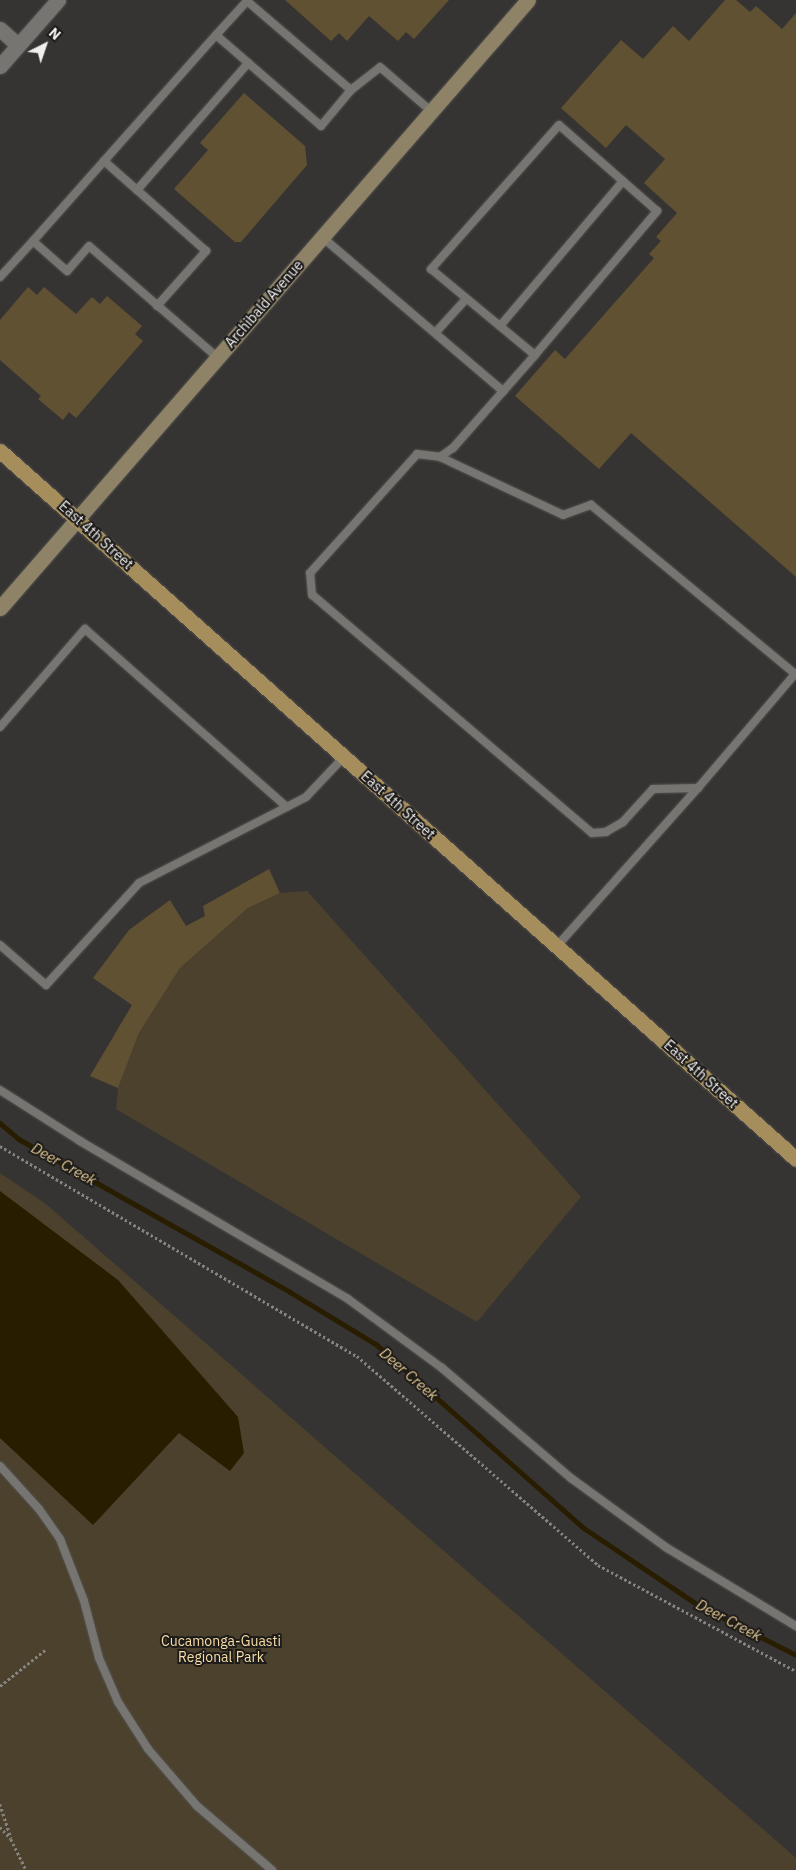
<!DOCTYPE html>
<html>
<head>
<meta charset="utf-8">
<style>
  body { margin:0 }
  #map { position:relative; width:796px; height:1870px; overflow:hidden; background:#363432; font-family:"IBM Plex Sans",sans-serif }
  div>[style] { position:absolute }
  .green>* { inset:0; background:#4b412d }
  .water>* { inset:0; background:#291d00 }
  .stream>* { height:4.5px; margin:-2.25px; padding:0 2.25px; transform-origin:2.25px; border-radius:2.25px; background:#291d00 }
  .building>* { inset:0; background:#605133 }
  .path>* { height:2.5px; margin-top:-1.25px; transform-origin:0; background:repeating-linear-gradient(90deg,#858482 0 2.5px,transparent 0 5px) }
  .roads { filter:drop-shadow(0 0 1px #545351) drop-shadow(0 0 1px #545351) }
  .lane>* { height:8px; margin:-4px; padding:0 4px; transform-origin:4px; border-radius:4px; background:#777572 }
  .street>* { height:15px; margin:-7.5px; padding:0 7.5px; transform-origin:7.5px; border-radius:7.5px; background:#777572 }
  .secondary>* { height:15px; margin:-7.5px; padding:0 7.5px; transform-origin:7.5px; border-radius:7.5px; background:#8e8267 }
  .primary>* { height:15px; margin:-7.5px; padding:0 7.5px; transform-origin:7.5px; border-radius:7.5px; background:#a58e5c }
  span { translate:-50% -50%; white-space:nowrap; text-align:center; line-height:1.15; -webkit-text-stroke:4px #1d1c1b; paint-order:stroke }
  .street-label { font-size:14px; color:#f0efed }
  .park-label { font-size:14px; color:#f8dda4 }
  .water-label { font-size:15px; color:#e3c890; font-style:italic }
  .north { position:absolute; left:20px; top:20px; width:50px; height:50px; -webkit-text-stroke:4px #1d1c1b; paint-order:stroke; rotate:41deg; font-size:14px; font-weight:700; line-height:20px; text-align:center; color:#f0efed }
  .north::after { content:''; display:block; margin:auto; width:18px; height:22px; background:#f0efed; clip-path:polygon(50% 0,100% 100%,50% 72%,0 100%) }
</style>
</head>
<body>
<div id="map">
  <div class="green">
    <div style="clip-path:polygon(307px 891px,581px 1197px,477px 1322px,116px 1109px,118px 1088px,139px 1033px,180px 968px,248px 908px,280px 893px)"></div>
    <div style="clip-path:polygon(0 1173px,46px 1204px,796px 1858px,796px 1870px,0 1870px)"></div>
  </div>
  <div class="water">
    <div style="clip-path:polygon(0 1191px,118px 1280px,238px 1417px,244px 1453px,230px 1471px,179px 1433px,93px 1525px,0 1438px)"></div>
  </div>
  <div class="stream">
    <div style="left:0;top:1123px;width:25px;rotate:40deg"></div>
    <div style="left:19px;top:1139px;width:311px;rotate:29.4deg"></div>
    <div style="left:290px;top:1292px;width:102px;rotate:31.3deg"></div>
    <div style="left:377px;top:1345px;width:276px;rotate:41.5deg"></div>
    <div style="left:584px;top:1528px;width:138px;rotate:34deg"></div>
    <div style="left:698px;top:1605px;width:110px;rotate:27deg"></div>
  </div>
  <div class="building">
    <div style="clip-path:polygon(285px 0,449px 0,414px 39px,406px 32px,398px 41px,369px 16px,347px 41px,339px 33px,331px 41px)"></div>
    <div style="clip-path:polygon(725px 0,736px 0,750px 12px,756px 6px,782px 29px,796px 13px,796px 577px,631px 433px,599px 469px,515px 396px,555px 350px,565px 359px,654px 258px,649px 254px,661px 241px,656px 237px,677px 213px,644px 183px,665px 159px,626px 125px,606px 148px,561px 108px,621px 40px,643px 59px,673px 26px,689px 41px)"></div>
    <div style="clip-path:polygon(244px 93px,305px 146px,307px 165px,241px 242px,235px 242px,174px 189px,208px 150px,200px 143px)"></div>
    <div style="clip-path:polygon(28px 287px,37px 295px,44px 287px,76px 314px,92px 297px,100px 304px,107px 296px,142px 326px,135px 334px,143px 341px,76px 418px,69px 412px,63px 420px,38px 399px,41px 396px,0 360px,0 320px)"></div>
    <div style="clip-path:polygon(269px 869px,280px 893px,248px 908px,180px 968px,139px 1033px,118px 1088px,90px 1076px,132px 1005px,93px 978px,129px 930px,170px 900px,186px 926px,205px 916px,203px 906px)"></div>
  </div>
  <div class="path">
    <div style="left:0;top:1146px;width:414px;rotate:30.5deg"></div>
    <div style="left:357px;top:1356px;width:319px;rotate:40.9deg"></div>
    <div style="left:598px;top:1565px;width:225px;rotate:28.2deg"></div>
    <div style="left:0;top:1686px;width:58px;rotate:-38.7deg"></div>
    <div style="left:0;top:1804px;width:36px;rotate:72deg"></div>
    <div style="left:0;top:1827px;width:16px;rotate:47deg"></div>
    <div style="left:11px;top:1839px;width:34px;rotate:64deg"></div>
  </div>
  <div class="roads">
    <div class="lane">
      <div style="left:247px;top:1px;width:137px;rotate:40.6deg"></div>
      <div style="left:216px;top:35px;width:47px;rotate:-47.6deg"></div>
      <div style="left:104px;top:161px;width:44px;rotate:41.3deg"></div>
      <div style="left:322px;top:237px;width:238px;rotate:40.4deg"></div>
      <div style="left:0;top:277px;width:49px;rotate:-47.5deg"></div>
      <div style="left:157px;top:306px;width:74px;rotate:-48.3deg"></div>
      <div style="left:206px;top:251px;width:92px;rotate:-138.5deg"></div>
      <div style="left:137px;top:190px;width:169px;rotate:-48.8deg"></div>
      <div style="left:500px;top:326px;width:190px;rotate:-49.7deg"></div>
      <div style="left:436px;top:332px;width:45px;rotate:-47.7deg"></div>
      <div style="left:217px;top:357px;width:169px;rotate:-139.1deg"></div>
      <div style="left:89px;top:246px;width:33px;rotate:131deg"></div>
      <div style="left:67px;top:271px;width:45px;rotate:-138.6deg"></div>
      <div style="left:33px;top:241px;width:276px;rotate:-48.4deg"></div>
      <div style="left:216px;top:35px;width:139px;rotate:40.9deg"></div>
      <div style="left:321px;top:126px;width:47px;rotate:-50.2deg"></div>
      <div style="left:351px;top:90px;width:37px;rotate:-38deg"></div>
      <div style="left:380px;top:67px;width:67px;rotate:40.8deg"></div>
      <div style="left:440px;top:457px;width:136px;rotate:25.2deg"></div>
      <div style="left:563px;top:515px;width:30px;rotate:-20deg"></div>
      <div style="left:591px;top:505px;width:265px;rotate:39.6deg"></div>
      <div style="left:795px;top:674px;width:150px;rotate:130.4deg"></div>
      <div style="left:698px;top:788px;width:45px;rotate:178.7deg"></div>
      <div style="left:653px;top:789px;width:45px;rotate:132.3deg"></div>
      <div style="left:623px;top:822px;width:20px;rotate:150deg"></div>
      <div style="left:606px;top:832px;width:14px;rotate:176deg"></div>
      <div style="left:592px;top:833px;width:367px;rotate:-139.6deg"></div>
      <div style="left:312px;top:595px;width:22px;rotate:-95deg"></div>
      <div style="left:310px;top:573px;width:160px;rotate:-48deg"></div>
      <div style="left:417px;top:454px;width:23px;rotate:7deg"></div>
      <div style="left:440px;top:457px;width:16px;rotate:-35deg"></div>
      <div style="left:453px;top:448px;width:124px;rotate:-48.6deg"></div>
      <div style="left:535px;top:355px;width:189px;rotate:-49.7deg"></div>
      <div style="left:657px;top:211px;width:130px;rotate:-138.7deg"></div>
      <div style="left:559px;top:125px;width:193px;rotate:131.6deg"></div>
      <div style="left:431px;top:269px;width:135px;rotate:39.6deg"></div>
      <div style="left:0;top:727px;width:130px;rotate:-49.1deg"></div>
      <div style="left:85px;top:629px;width:269px;rotate:41.4deg"></div>
      <div style="left:0;top:945px;width:61px;rotate:41deg"></div>
      <div style="left:46px;top:985px;width:138px;rotate:-47.6deg"></div>
      <div style="left:139px;top:883px;width:188px;rotate:-27.2deg"></div>
      <div style="left:306px;top:797px;width:55px;rotate:-46.5deg"></div>
      <div style="left:557px;top:946px;width:212px;rotate:-48.3deg"></div>
      <div style="left:0;top:1090px;width:95px;rotate:32.5deg"></div>
      <div style="left:80px;top:1141px;width:311px;rotate:30.5deg"></div>
      <div style="left:348px;top:1299px;width:117px;rotate:36.3deg"></div>
      <div style="left:442px;top:1368px;width:170px;rotate:40.5deg"></div>
      <div style="left:571px;top:1478px;width:119px;rotate:36.1deg"></div>
      <div style="left:667px;top:1548px;width:151px;rotate:31.2deg"></div>
      <div style="left:0;top:1466px;width:58px;rotate:47.8deg"></div>
      <div style="left:39px;top:1509px;width:37px;rotate:55deg"></div>
      <div style="left:60px;top:1539px;width:66px;rotate:68.8deg"></div>
      <div style="left:84px;top:1601px;width:59px;rotate:75.3deg"></div>
      <div style="left:99px;top:1658px;width:48px;rotate:66.6deg"></div>
      <div style="left:118px;top:1702px;width:56px;rotate:57.4deg"></div>
      <div style="left:148px;top:1749px;width:75px;rotate:49.3deg"></div>
      <div style="left:197px;top:1806px;width:99px;rotate:40.5deg"></div>
    </div>
    <div class="street">
      <div style="left:0;top:29px;width:24px;rotate:42deg"></div>
      <div style="left:0;top:66px;width:88px;rotate:-48.7deg"></div>
    </div>
    <div class="secondary">
      <div style="left:0;top:608px;width:805px;rotate:-49.03deg"></div>
    </div>
    <div class="primary">
      <div style="left:0;top:451px;width:1065px;rotate:41.65deg"></div>
    </div>
  </div>
  <div class="street-label">
    <span style="left:264px;top:304px;rotate:-49deg">Archibald Avenue</span>
    <span style="left:96px;top:535px;rotate:42deg">East 4th Street</span>
    <span style="left:398px;top:805px;rotate:42deg">East 4th Street</span>
    <span style="left:701px;top:1074px;rotate:42deg">East 4th Street</span>
  </div>
  <div class="park-label">
    <span style="left:221px;top:1649px">Cucamonga-Guasti<br>Regional Park</span>
  </div>
  <div class="water-label">
    <span style="left:64px;top:1164px;rotate:29deg">Deer Creek</span>
    <span style="left:409px;top:1374px;rotate:41deg">Deer Creek</span>
    <span style="left:729px;top:1620px;rotate:28deg">Deer Creek</span>
  </div>
  <div class="north">N</div>
</div>
</body>
</html>
